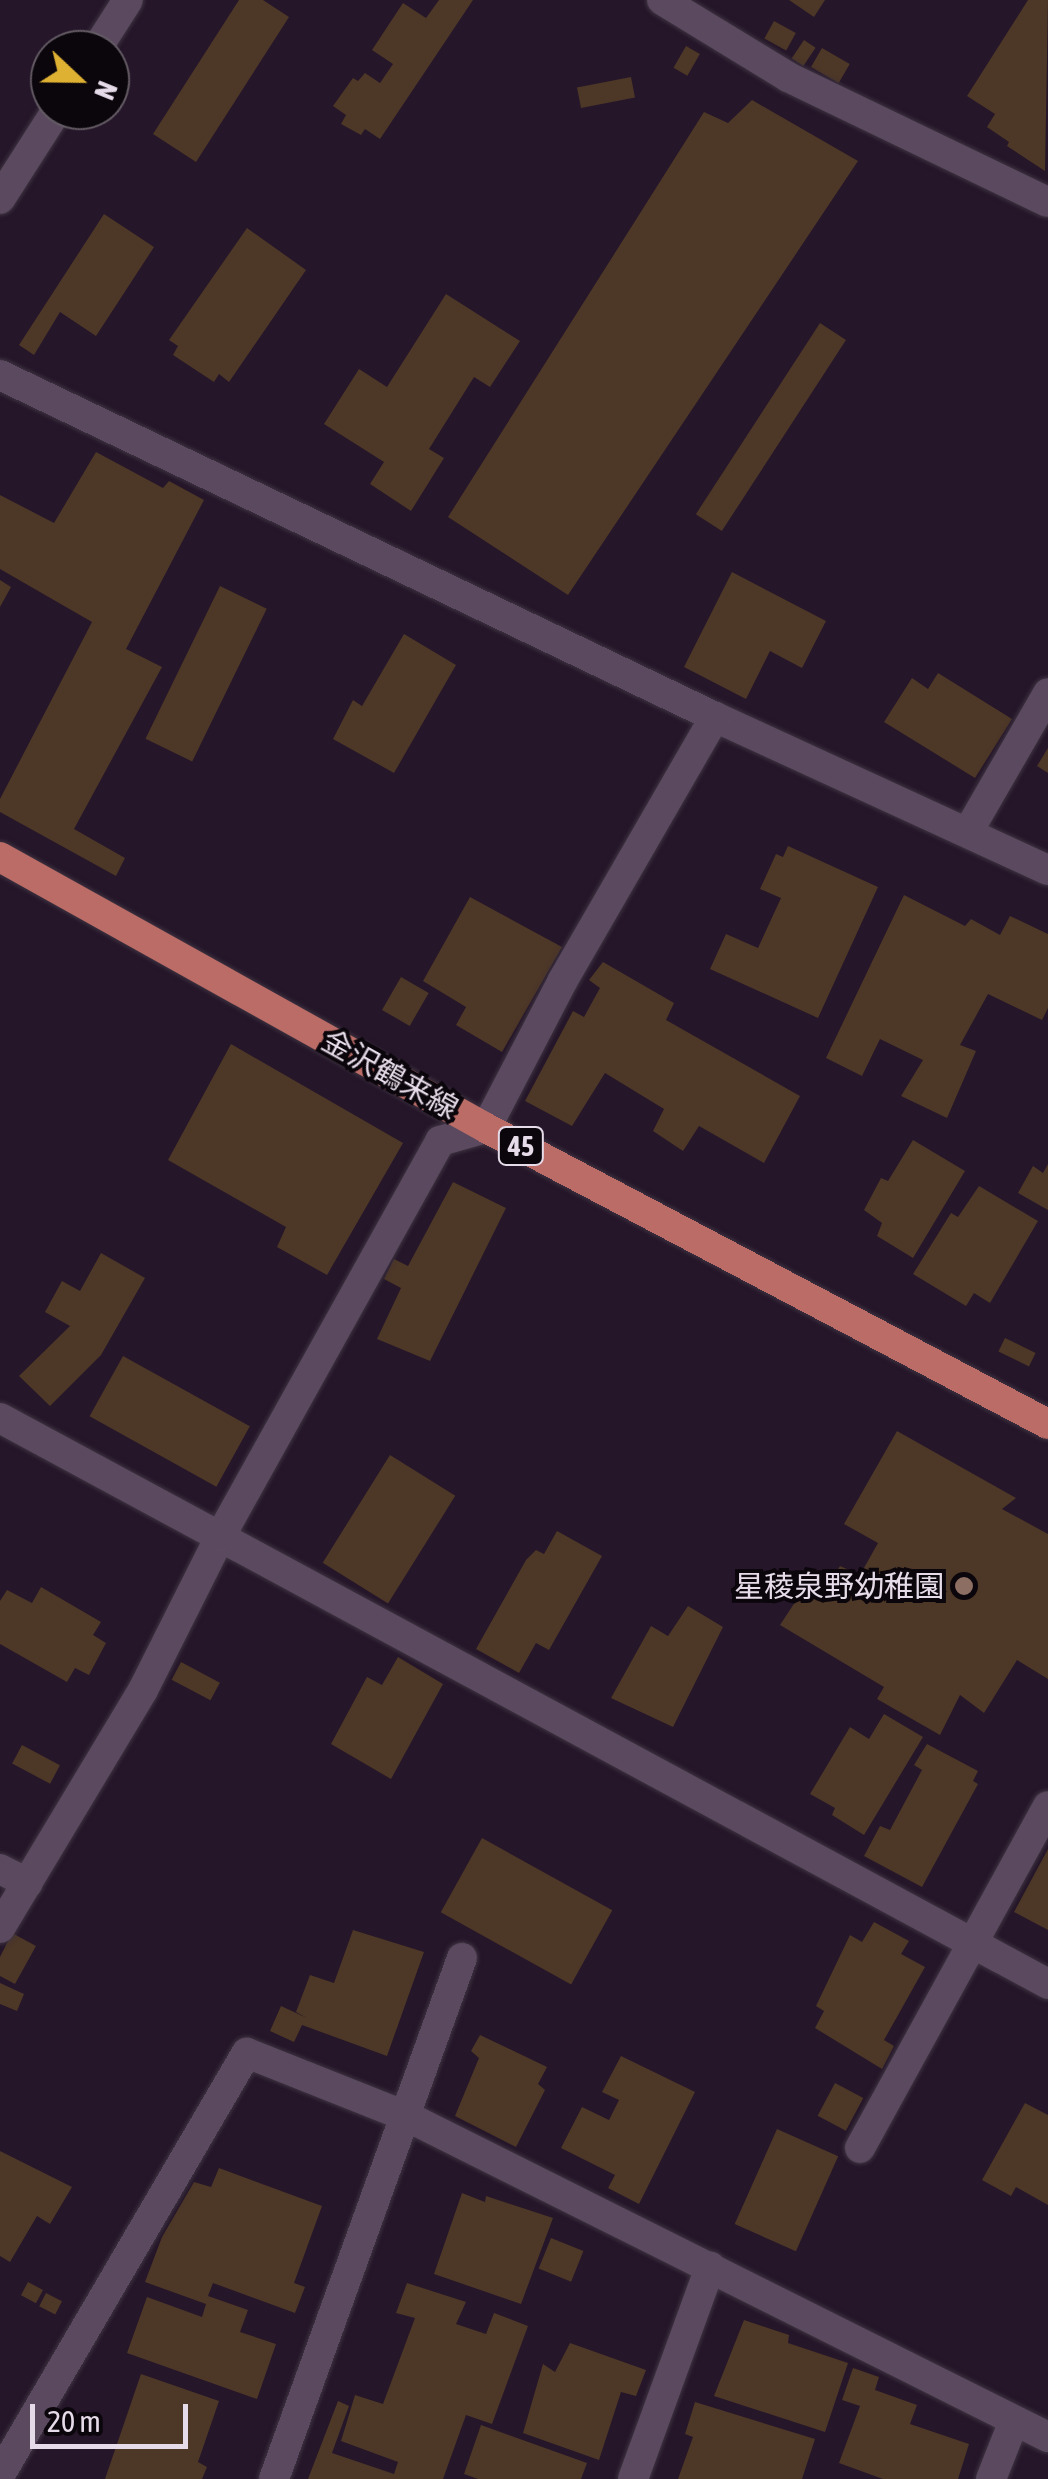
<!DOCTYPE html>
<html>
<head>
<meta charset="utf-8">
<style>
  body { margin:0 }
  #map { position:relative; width:1048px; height:2479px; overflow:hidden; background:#251629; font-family:"Asap Condensed","Noto Sans JP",sans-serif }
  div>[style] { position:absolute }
  .building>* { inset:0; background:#4d3727; transform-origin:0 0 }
  .roads { filter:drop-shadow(0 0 2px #3e3341) drop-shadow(0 0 2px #3e3341) }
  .minor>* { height:30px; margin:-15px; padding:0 15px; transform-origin:15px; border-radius:15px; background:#5b4a5f }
  .major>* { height:30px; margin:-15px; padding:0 15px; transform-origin:15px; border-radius:15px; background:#bb6c66 }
  .dots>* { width:28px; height:28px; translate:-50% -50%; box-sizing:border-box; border:5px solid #0b050c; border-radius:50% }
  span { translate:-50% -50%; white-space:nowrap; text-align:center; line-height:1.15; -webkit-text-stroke:8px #0b050c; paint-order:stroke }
  .shield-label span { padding:2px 8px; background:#0b050c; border:2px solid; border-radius:8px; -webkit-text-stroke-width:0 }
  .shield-label { font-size:28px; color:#e6dce9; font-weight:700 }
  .street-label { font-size:30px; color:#e6dce9 }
  .poi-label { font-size:30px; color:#e6dce9 }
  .right { translate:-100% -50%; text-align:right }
  .north { position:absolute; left:30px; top:30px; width:100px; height:100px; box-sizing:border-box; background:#0b050c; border:2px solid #635b64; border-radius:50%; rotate:112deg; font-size:28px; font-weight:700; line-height:40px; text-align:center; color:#e6dce9 }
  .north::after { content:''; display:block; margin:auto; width:35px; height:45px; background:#deb133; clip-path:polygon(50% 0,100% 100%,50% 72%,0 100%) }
  .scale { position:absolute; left:30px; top:2404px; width:158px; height:45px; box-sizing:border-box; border:5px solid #e6dce9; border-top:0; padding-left:12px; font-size:30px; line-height:35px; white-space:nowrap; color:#e6dce9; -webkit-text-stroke:8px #0b050c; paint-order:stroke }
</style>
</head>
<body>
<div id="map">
  <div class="building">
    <div style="clip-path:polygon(239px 0,263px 0,289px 17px,196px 162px,153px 134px)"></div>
    <div style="clip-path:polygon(439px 0,473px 0,380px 139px,365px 129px,361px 135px,341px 124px,346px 115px,333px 106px,353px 78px,358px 81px,365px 73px,380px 83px,393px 64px,372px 50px,403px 3px,426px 18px)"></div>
    <div style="clip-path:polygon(789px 0,825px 0,814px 17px)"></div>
    <div style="clip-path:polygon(1028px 0,1048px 0,1045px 171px,1007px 146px,1009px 142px,987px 127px,995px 114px,967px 96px)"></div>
    <div style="left:774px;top:21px;width:25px;height:20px;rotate:29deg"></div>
    <div style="left:804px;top:40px;width:14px;height:22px;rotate:34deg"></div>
    <div style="left:686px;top:46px;width:16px;height:25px;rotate:30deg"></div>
    <div style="left:822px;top:48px;width:32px;height:22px;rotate:30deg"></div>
    <div style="left:631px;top:77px;width:21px;height:55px;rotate:79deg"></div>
    <div style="clip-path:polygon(752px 100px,858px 161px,568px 595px,448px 517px,704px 112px,728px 123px)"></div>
    <div style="clip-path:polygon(104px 214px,154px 247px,96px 336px,60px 312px,34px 355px,19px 345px)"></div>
    <div style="clip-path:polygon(247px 228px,306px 270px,229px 382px,219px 374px,214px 382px,173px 355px,178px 346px,169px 340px)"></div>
    <div style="clip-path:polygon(446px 294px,520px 341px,490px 387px,474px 377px,429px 449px,444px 458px,411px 511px,370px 484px,384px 462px,324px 424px,359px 369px,387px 387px)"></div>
    <div style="left:820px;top:323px;width:31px;height:228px;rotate:33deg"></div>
    <div style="clip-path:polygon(96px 452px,163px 488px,169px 481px,204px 500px,126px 649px,162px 667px,74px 829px,125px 858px,116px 876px,0 812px,0 799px,92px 622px,0 569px,0 495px,54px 523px)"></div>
    <div style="clip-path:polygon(732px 572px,826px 621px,802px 668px,770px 651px,746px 699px,684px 667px)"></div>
    <div style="clip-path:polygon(0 580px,11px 587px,0 607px)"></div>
    <div style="left:220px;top:586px;width:52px;height:170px;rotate:26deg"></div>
    <div style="clip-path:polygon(404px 634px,456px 665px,394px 773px,333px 739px,353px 700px,362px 706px)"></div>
    <div style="clip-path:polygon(938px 673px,1012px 719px,975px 778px,884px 722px,912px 678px,928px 689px)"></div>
    <div style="clip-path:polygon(1048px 748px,1048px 773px,1037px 766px)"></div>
    <div style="clip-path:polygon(788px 846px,878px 887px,818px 1018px,710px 969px,726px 934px,758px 948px,781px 898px,760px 889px,776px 854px,783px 857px)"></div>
    <div style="clip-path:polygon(904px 895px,965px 926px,971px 919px,1000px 935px,1010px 916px,1048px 934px,1048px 1008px,1042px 1020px,988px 994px,960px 1045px,976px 1051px,947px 1118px,901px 1096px,923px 1060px,880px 1039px,862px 1076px,826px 1058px)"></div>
    <div style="clip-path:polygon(470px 897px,562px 947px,502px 1052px,456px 1025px,466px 1007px,423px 981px)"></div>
    <div style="clip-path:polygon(603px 962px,674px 1003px,666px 1020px,800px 1096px,764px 1163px,699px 1126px,683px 1151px,653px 1131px,664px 1109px,605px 1073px,572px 1126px,525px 1101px,573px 1011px,584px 1017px,600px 988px,589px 980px)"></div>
    <div style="left:401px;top:977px;width:32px;height:38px;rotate:30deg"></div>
    <div style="clip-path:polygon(231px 1044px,403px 1143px,327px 1275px,277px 1247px,286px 1227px,168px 1160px)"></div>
    <div style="clip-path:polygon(913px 1140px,965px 1171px,913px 1258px,877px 1236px,882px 1223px,864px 1210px,881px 1178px,888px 1181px)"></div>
    <div style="clip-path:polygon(1048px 1164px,1048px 1210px,1018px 1193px,1033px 1166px,1043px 1173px)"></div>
    <div style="clip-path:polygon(453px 1182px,506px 1208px,430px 1361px,377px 1339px,401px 1288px,384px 1279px,394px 1259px,408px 1266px)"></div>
    <div style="clip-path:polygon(979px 1186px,1038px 1221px,990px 1303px,974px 1293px,966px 1306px,913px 1274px,951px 1213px,958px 1217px)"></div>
    <div style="clip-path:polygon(101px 1253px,145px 1278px,101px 1355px,50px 1406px,19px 1376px,70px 1326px,45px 1312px,62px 1281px,80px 1291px)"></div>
    <div style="left:1005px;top:1338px;width:34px;height:15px;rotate:26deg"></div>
    <div style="left:123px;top:1356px;width:145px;height:69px;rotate:29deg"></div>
    <div style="clip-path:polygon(897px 1431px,1016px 1498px,1002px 1509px,1048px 1534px,1048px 1679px,1017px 1660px,984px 1713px,960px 1695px,940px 1735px,877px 1699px,884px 1687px,780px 1625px,805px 1587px,819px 1598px,840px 1566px,860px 1575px,878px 1543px,844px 1524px)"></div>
    <div style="left:390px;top:1455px;width:77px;height:127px;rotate:32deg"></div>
    <div style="clip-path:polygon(557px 1531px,602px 1556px,549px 1650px,536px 1643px,519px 1673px,476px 1649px,526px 1560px,536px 1550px,544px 1554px)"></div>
    <div style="clip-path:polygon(41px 1587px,101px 1622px,93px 1635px,106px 1643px,89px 1675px,75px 1668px,67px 1682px,0 1644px,0 1601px,7px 1590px,32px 1603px)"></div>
    <div style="clip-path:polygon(688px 1606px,723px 1627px,673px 1727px,611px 1698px,651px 1626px,668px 1636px)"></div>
    <div style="clip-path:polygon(398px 1657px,443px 1684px,391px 1779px,331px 1744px,367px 1677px,382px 1685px)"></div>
    <div style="left:181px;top:1662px;width:44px;height:20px;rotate:28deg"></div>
    <div style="clip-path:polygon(884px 1714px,923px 1737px,864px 1835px,832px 1815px,835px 1808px,810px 1794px,850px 1727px,869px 1739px)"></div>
    <div style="clip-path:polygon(927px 1744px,978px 1771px,973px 1781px,978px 1784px,922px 1887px,864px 1856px,880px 1826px,890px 1830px,922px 1770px,914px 1765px)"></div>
    <div style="left:22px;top:1745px;width:43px;height:21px;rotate:28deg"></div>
    <div style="left:482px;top:1838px;width:149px;height:85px;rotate:29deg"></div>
    <div style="clip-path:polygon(1048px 1849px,1048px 1930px,1014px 1912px)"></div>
    <div style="clip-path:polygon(874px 1922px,909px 1941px,901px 1954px,925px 1967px,884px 2040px,894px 2046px,882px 2069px,815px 2028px,824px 2011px,816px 2006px,850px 1935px,862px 1942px)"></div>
    <div style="clip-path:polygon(353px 1930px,424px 1952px,387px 2056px,302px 2025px,294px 2042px,270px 2031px,281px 2006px,307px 2018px,296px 2012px,310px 1975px,334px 1983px)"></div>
    <div style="clip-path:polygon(12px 1933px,36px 1946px,15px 1984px,0 1976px,0 1957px)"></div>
    <div style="clip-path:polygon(0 1983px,24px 1994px,17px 2011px,0 2004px)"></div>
    <div style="clip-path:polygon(480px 2035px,547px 2067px,538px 2084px,545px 2090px,516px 2147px,455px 2116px,479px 2058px,471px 2051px)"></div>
    <div style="clip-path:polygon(621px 2056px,695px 2092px,639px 2204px,608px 2188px,615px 2175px,561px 2148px,582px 2107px,609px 2120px,619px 2100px,602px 2092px)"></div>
    <div style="left:835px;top:2083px;width:32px;height:37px;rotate:28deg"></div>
    <div style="clip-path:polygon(1025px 2103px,1048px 2115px,1048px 2205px,1016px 2187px,1011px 2196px,982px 2180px)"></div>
    <div style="left:777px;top:2129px;width:67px;height:104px;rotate:24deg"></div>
    <div style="clip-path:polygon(0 2151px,72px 2187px,50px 2224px,37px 2216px,10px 2262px,0 2256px)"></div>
    <div style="clip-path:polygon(219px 2168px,322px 2206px,294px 2283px,305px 2287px,295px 2313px,213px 2283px,208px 2296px,248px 2310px,240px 2332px,276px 2344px,257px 2399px,127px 2353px,147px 2297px,202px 2317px,206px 2304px,145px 2282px,162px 2237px,194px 2182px,211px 2187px)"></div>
    <div style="clip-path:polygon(462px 2193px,485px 2202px,486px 2196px,553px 2218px,521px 2304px,434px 2274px)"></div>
    <div style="left:551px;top:2238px;width:35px;height:33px;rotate:22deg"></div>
    <div style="left:28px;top:2282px;width:17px;height:15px;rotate:28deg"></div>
    <div style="clip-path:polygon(407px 2283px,466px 2302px,456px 2324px,486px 2334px,494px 2313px,528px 2326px,492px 2424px,466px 2415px,443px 2479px,308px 2479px,338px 2401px,349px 2406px,332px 2453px,394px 2474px,398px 2462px,341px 2441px,355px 2395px,383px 2404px,415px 2318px,396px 2313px)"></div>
    <div style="left:46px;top:2293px;width:18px;height:15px;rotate:27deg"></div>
    <div style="clip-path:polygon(744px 2320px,789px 2335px,788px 2343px,848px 2363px,825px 2432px,714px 2396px)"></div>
    <div style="clip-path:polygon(570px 2343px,646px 2370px,636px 2396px,621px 2392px,599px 2460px,523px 2433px,543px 2364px,555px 2372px)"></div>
    <div style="clip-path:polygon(853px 2368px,879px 2377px,875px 2390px,917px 2405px,910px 2424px,969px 2444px,958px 2479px,883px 2479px,839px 2463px,860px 2406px,842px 2400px)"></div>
    <div style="clip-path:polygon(141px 2374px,219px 2401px,198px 2462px,207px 2467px,202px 2479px,105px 2479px)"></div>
    <div style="clip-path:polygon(695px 2402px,815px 2439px,802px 2479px,678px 2479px,693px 2437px,685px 2434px)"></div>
    <div style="clip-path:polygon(481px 2425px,587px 2463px,581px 2479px,478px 2479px,464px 2474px)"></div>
  </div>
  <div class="roads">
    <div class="minor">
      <div style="left:662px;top:0;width:148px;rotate:31.4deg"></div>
      <div style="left:788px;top:77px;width:288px;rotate:25.7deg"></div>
      <div style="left:96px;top:50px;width:59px;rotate:-57.4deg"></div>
      <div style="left:0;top:199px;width:106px;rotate:-57.4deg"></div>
      <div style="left:0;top:375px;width:793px;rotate:25.56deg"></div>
      <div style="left:715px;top:717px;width:366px;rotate:24.7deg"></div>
      <div style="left:969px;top:830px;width:158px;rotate:-60deg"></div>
      <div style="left:0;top:1418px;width:1191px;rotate:28.37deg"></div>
      <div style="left:0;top:1869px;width:31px;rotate:27deg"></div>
      <div style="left:0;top:1928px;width:278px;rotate:-59deg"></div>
      <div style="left:143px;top:1690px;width:174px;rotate:-63.3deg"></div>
      <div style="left:221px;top:1535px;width:451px;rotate:-60.9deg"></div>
      <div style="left:440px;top:1141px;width:48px;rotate:-15.8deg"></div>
      <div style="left:486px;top:1128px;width:167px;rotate:-62.5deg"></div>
      <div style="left:563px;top:980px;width:304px;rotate:-60deg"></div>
      <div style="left:860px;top:2148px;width:390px;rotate:-61.2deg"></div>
      <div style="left:0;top:2475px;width:489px;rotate:-59.7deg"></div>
      <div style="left:247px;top:2053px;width:173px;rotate:21.7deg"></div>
      <div style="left:408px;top:2117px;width:716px;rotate:26.57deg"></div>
      <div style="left:274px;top:2479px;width:554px;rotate:-70.16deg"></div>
      <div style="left:633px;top:2479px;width:226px;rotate:-70deg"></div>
      <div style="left:991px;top:2479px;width:62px;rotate:-68.4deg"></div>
    </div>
    <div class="major">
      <div style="left:0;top:857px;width:556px;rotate:29.14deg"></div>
      <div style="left:486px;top:1128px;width:635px;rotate:27.78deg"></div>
    </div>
  </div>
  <div class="dots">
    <div style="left:964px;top:1586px;background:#8d6e63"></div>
  </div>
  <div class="shield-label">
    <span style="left:521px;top:1146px">45</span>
  </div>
  <div class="street-label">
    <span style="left:390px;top:1074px;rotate:29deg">金沢鶴来線</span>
  </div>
  <div class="poi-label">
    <span class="right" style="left:944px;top:1586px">星稜泉野幼稚園</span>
  </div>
  <div class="north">N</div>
  <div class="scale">20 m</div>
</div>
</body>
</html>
